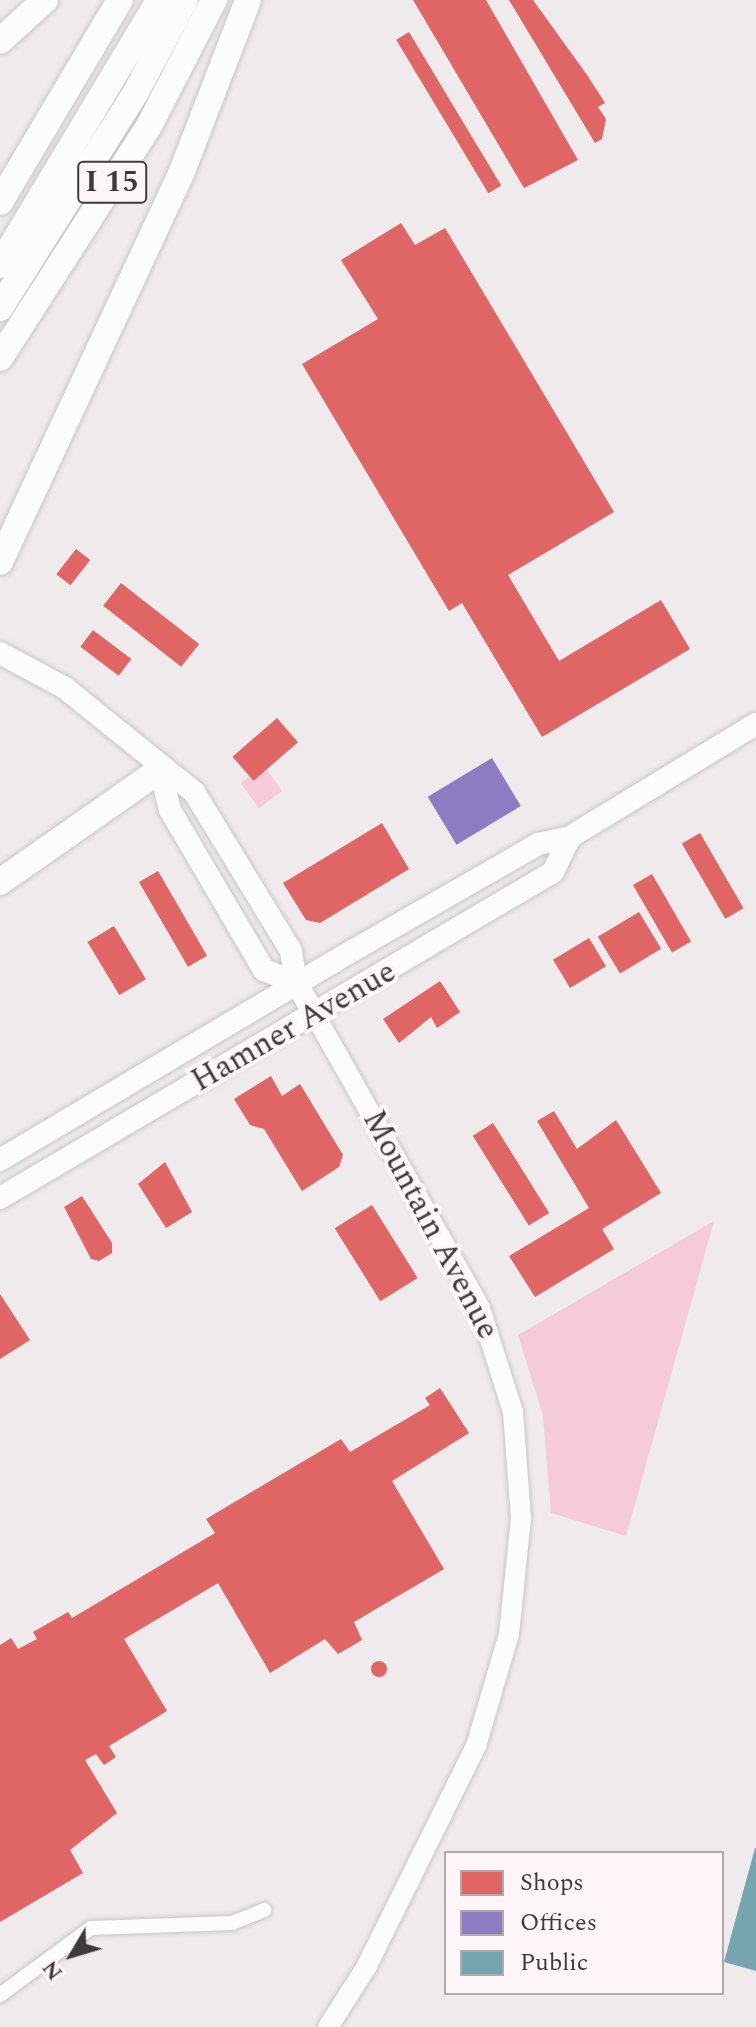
<!DOCTYPE html>
<html>
<head>
<meta charset="utf-8">
<style>
  body { margin:0 }
  #map { position:relative; width:756px; height:2027px; overflow:hidden; background:#efeaec; font-family:Spectral,serif }
  div>[style] { position:absolute }
  .green>* { inset:0; background:#f5cad9; transform-origin:0 0 }
  .shops>* { inset:0; background:#e06666; transform-origin:0 0 }
  .round { border-radius:50% }
  .offices>* { inset:0; background:#8e7cc3; transform-origin:0 0 }
  .public>* { inset:0; background:#76a5af }
  .roads { filter:drop-shadow(0 0 2px #c8c5c6) drop-shadow(0 0 2px #c8c5c6) }
  .minor>* { height:14px; margin:-7px; padding:0 7px; transform-origin:7px; border-radius:7px; background:#fdfcfc }
  .secondary>* { height:20px; margin:-10px; padding:0 10px; transform-origin:10px; border-radius:10px; background:#fdfcfc }
  .primary>* { height:22px; margin:-11px; padding:0 11px; transform-origin:11px; border-radius:11px; background:#fdfcfc }
  .motorway>* { height:26px; margin:-13px; padding:0 13px; transform-origin:13px; border-radius:13px; background:#fdfcfc }
  span { translate:-50% -50%; white-space:nowrap; text-align:center; line-height:1.15; -webkit-text-stroke:8px #fef5f8; paint-order:stroke }
  .shield-label span { padding:2px 6px; background:#fef5f8; border:2px solid; border-radius:6px; -webkit-text-stroke-width:0 }
  .shield-label { font-size:30px; color:#3e3a3c; font-weight:700 }
  .street-label { font-size:32px; color:#3e3a3c }
  .legend { position:absolute; left:444px; top:1851px; width:280px; height:144px; box-sizing:border-box; background:#fef5f8; border:2px solid #b1aaad; margin:0; padding:10px 14px; list-style:none; font-size:24px; color:#3e3a3c }
  .legend li { display:flex; align-items:center; gap:16px; height:40px }
  .legend b { width:40px; border:2px solid #b1aaad }
  .north { position:absolute; left:32px; top:1915px; width:80px; height:80px; -webkit-text-stroke:6px #fef5f8; paint-order:stroke; rotate:232deg; font-size:22px; font-weight:700; line-height:32px; text-align:center; color:#3e3a3c }
  .north::after { content:''; display:block; margin:auto; width:28px; height:36px; background:#3e3a3c; clip-path:polygon(50% 0,100% 100%,50% 72%,0 100%) }
</style>
</head>
<body>
<div id="map">
  <div class="green">
    <div style="left:264px;top:766px;width:31px;height:29px;rotate:54deg"></div>
    <div style="clip-path:polygon(714px 1221px,626px 1536px,551px 1513px,543px 1416px,518px 1335px)"></div>
  </div>
  <div class="shops">
    <div style="clip-path:polygon(413px 0,486px 0,578px 160px,524px 188px)"></div>
    <div style="clip-path:polygon(509px 0,533px 0,587px 75px,605px 103px,598px 107px,606px 119px,602px 139px,595px 143px)"></div>
    <div style="left:409px;top:32px;width:179px;height:15px;rotate:59deg"></div>
    <div style="clip-path:polygon(401px 223px,415px 245px,445px 228px,614px 512px,508px 575px,559px 661px,661px 600px,690px 649px,542px 737px,462px 603px,449px 611px,302px 364px,378px 319px,341px 260px)"></div>
    <div style="left:76px;top:549px;width:18px;height:32px;rotate:38deg"></div>
    <div style="left:121px;top:583px;width:99px;height:29px;rotate:38deg"></div>
    <div style="left:93px;top:630px;width:48px;height:21px;rotate:37deg"></div>
    <div style="left:277px;top:718px;width:32px;height:59px;rotate:49deg"></div>
    <div style="clip-path:polygon(382px 823px,409px 869px,320px 923px,306px 920px,283px 883px)"></div>
    <div style="left:700px;top:833px;width:87px;height:21px;rotate:60deg"></div>
    <div style="left:158px;top:871px;width:98px;height:22px;rotate:60deg"></div>
    <div style="left:652px;top:874px;width:78px;height:22px;rotate:60deg"></div>
    <div style="left:639px;top:912px;width:43px;height:48px;rotate:59deg"></div>
    <div style="left:114px;top:926px;width:62px;height:31px;rotate:59deg"></div>
    <div style="left:589px;top:938px;width:33px;height:42px;rotate:59deg"></div>
    <div style="clip-path:polygon(440px 981px,460px 1012px,437px 1028px,431px 1017px,399px 1043px,383px 1019px)"></div>
    <div style="clip-path:polygon(271px 1076px,282px 1096px,300px 1084px,343px 1155px,339px 1167px,302px 1191px,264px 1129px,250px 1125px,234px 1099px)"></div>
    <div style="clip-path:polygon(554px 1111px,577px 1149px,616px 1120px,661px 1193px,602px 1229px,614px 1249px,535px 1297px,509px 1256px,589px 1208px,537px 1121px)"></div>
    <div style="left:493px;top:1123px;width:106px;height:24px;rotate:58deg"></div>
    <div style="clip-path:polygon(165px 1162px,192px 1212px,166px 1228px,138px 1184px)"></div>
    <div style="clip-path:polygon(82px 1196px,112px 1243px,112px 1253px,99px 1261px,91px 1259px,64px 1207px)"></div>
    <div style="left:372px;top:1205px;width:86px;height:44px;rotate:58deg"></div>
    <div style="clip-path:polygon(0 1294px,30px 1340px,0 1359px)"></div>
    <div style="clip-path:polygon(440px 1388px,469px 1433px,392px 1481px,444px 1569px,354px 1622px,362px 1640px,338px 1654px,325px 1639px,270px 1673px,218px 1583px,124px 1639px,167px 1711px,109px 1746px,116px 1757px,104px 1765px,96px 1754px,85px 1760px,117px 1813px,70px 1850px,83px 1873px,0 1922px,0 1645px,11px 1638px,18px 1649px,37px 1639px,33px 1632px,68px 1612px,72px 1618px,215px 1533px,206px 1519px,341px 1439px,350px 1452px,430px 1405px,425px 1398px)"></div>
    <div class="round" style="left:371px;top:1661px;width:16px;height:16px"></div>
  </div>
  <div class="offices">
    <div style="left:492px;top:758px;width:56px;height:75px;rotate:59deg"></div>
  </div>
  <div class="public">
    <div style="clip-path:polygon(755px 1848px,756px 1848px,756px 1971px,724px 1962px)"></div>
  </div>
  <div class="roads">
    <div class="minor">
      <div style="left:0;top:1995px;width:113px;rotate:-36.4deg"></div>
      <div style="left:91px;top:1928px;width:141px;rotate:-2deg"></div>
      <div style="left:232px;top:1923px;width:35px;rotate:-22deg"></div>
    </div>
    <div class="secondary">
      <div style="left:315px;top:1015px;width:336px;rotate:60.6deg"></div>
      <div style="left:480px;top:1308px;width:109px;rotate:72.4deg"></div>
      <div style="left:513px;top:1412px;width:106px;rotate:85.7deg"></div>
      <div style="left:521px;top:1518px;width:117px;rotate:95.9deg"></div>
      <div style="left:509px;top:1634px;width:117px;rotate:106.4deg"></div>
      <div style="left:476px;top:1746px;width:246px;rotate:116.4deg"></div>
      <div style="left:367px;top:1966px;width:72px;rotate:122.6deg"></div>
    </div>
    <div class="primary">
      <div style="left:0;top:653px;width:74px;rotate:28.3deg"></div>
      <div style="left:65px;top:688px;width:166px;rotate:38.9deg"></div>
      <div style="left:194px;top:792px;width:186px;rotate:58.6deg"></div>
      <div style="left:291px;top:951px;width:32px;rotate:81deg"></div>
      <div style="left:160px;top:770px;width:41px;rotate:76deg"></div>
      <div style="left:170px;top:810px;width:186px;rotate:59.6deg"></div>
      <div style="left:264px;top:970px;width:35px;rotate:22deg"></div>
      <div style="left:296px;top:983px;width:37px;rotate:59deg"></div>
      <div style="left:0;top:1160px;width:387px;rotate:-30.7deg"></div>
      <div style="left:333px;top:962px;width:237px;rotate:-29.9deg"></div>
      <div style="left:538px;top:844px;width:33px;rotate:-12deg"></div>
      <div style="left:570px;top:837px;width:218px;rotate:-31.3deg"></div>
      <div style="left:0;top:1198px;width:642px;rotate:-30.52deg"></div>
      <div style="left:553px;top:872px;width:39px;rotate:-64deg"></div>
    </div>
    <div class="motorway">
      <div style="left:0;top:41px;width:61px;rotate:-42.3deg"></div>
      <div style="left:0;top:202px;width:235px;rotate:-59.3deg"></div>
      <div style="left:0;top:265px;width:309px;rotate:-59deg"></div>
      <div style="left:0;top:308px;width:255px;rotate:-57.8deg"></div>
      <div style="left:136px;top:92px;width:104px;rotate:-62deg"></div>
      <div style="left:0;top:358px;width:278px;rotate:-57.3deg"></div>
      <div style="left:150px;top:124px;width:140px;rotate:-62.7deg"></div>
      <div style="left:0;top:562px;width:428px;rotate:-65deg"></div>
      <div style="left:181px;top:174px;width:186px;rotate:-68.9deg"></div>
      <div style="left:0;top:882px;width:195px;rotate:-35deg"></div>
    </div>
  </div>
  <div class="shield-label">
    <span style="left:112px;top:182px">I 15</span>
  </div>
  <div class="street-label">
    <span style="left:294px;top:1027px;rotate:-30deg">Hamner Avenue</span>
    <span style="left:430px;top:1225px;rotate:62deg">Mountain Avenue</span>
  </div>
  <ul class="legend">
  <li><b style="height:22px;background:#e06666"></b>Shops</li>
  <li><b style="height:22px;background:#8e7cc3"></b>Offices</li>
  <li><b style="height:22px;background:#76a5af"></b>Public</li>
  </ul>
  <div class="north">N</div>
</div>
</body>
</html>
